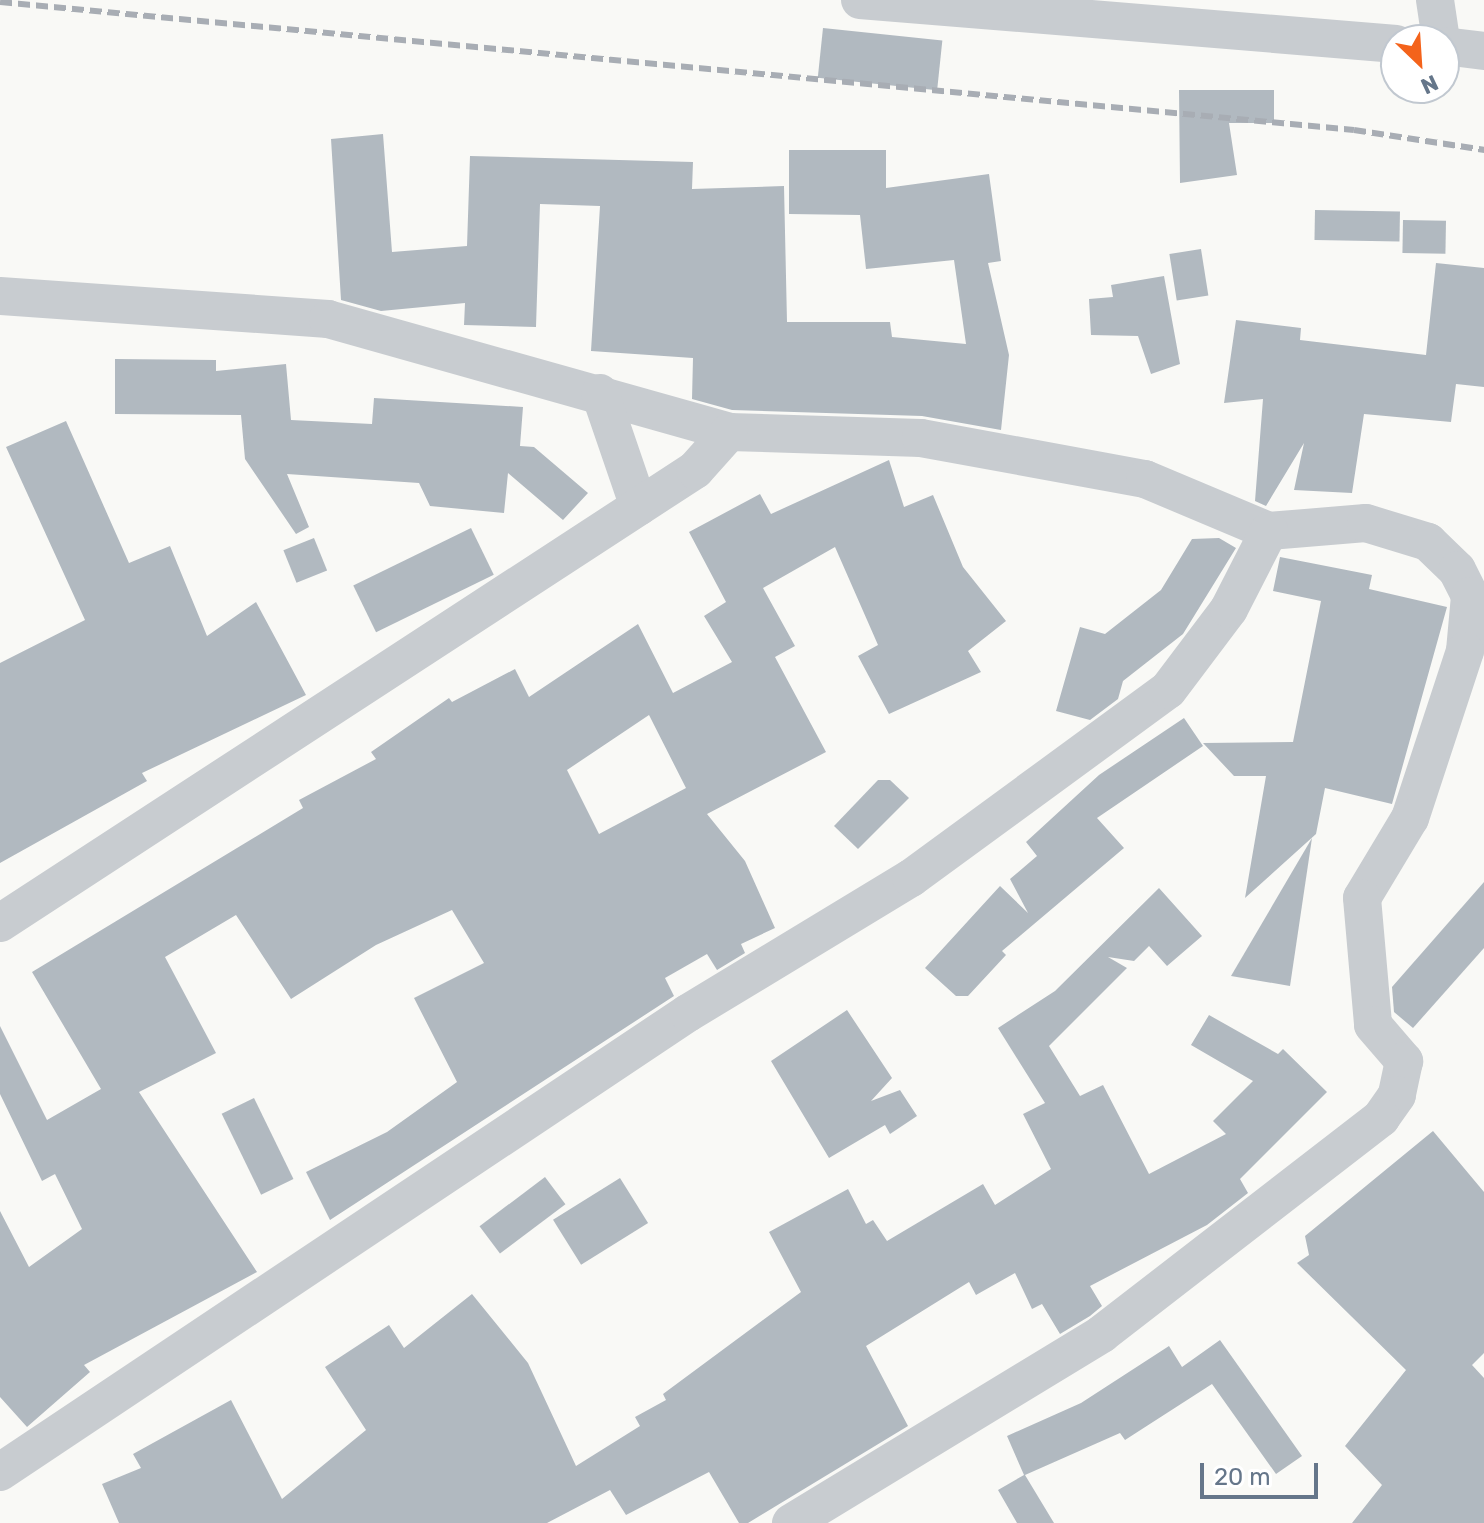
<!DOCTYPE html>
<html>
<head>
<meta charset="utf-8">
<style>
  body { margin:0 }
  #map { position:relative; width:1484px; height:1523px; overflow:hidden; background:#f9f9f6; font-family:Rubik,sans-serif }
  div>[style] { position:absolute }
  .building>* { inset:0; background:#b1b9c0; transform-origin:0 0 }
  .minor>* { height:38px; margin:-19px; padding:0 19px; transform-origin:19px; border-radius:19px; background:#c8ccd0 }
  .rail>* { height:6px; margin-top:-3px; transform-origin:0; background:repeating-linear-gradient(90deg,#a8adb4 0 12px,transparent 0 18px) }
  span { translate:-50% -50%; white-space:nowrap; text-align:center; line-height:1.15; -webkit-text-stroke:8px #fff; paint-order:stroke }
  .north { position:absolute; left:1380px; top:24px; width:80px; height:80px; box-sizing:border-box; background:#fff; border:2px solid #c1c8d0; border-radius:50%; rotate:155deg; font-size:22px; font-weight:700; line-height:32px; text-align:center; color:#65768a }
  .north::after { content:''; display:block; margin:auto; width:28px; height:36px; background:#f4631b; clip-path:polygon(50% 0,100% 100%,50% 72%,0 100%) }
  .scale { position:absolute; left:1200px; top:1463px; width:118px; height:36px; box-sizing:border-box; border:4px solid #65768a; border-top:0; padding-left:10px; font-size:24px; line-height:28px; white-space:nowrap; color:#65768a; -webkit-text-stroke:6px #fff; paint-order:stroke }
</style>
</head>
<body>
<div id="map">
  <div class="building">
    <div style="left:823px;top:28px;width:120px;height:50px;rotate:6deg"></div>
    <div style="clip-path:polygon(1179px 90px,1274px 90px,1274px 123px,1229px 123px,1237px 175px,1180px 183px)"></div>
    <div style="clip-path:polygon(383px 134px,392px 252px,467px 246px,470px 156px,693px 162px,692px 189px,784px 186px,787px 322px,890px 322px,892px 337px,966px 344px,954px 260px,866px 269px,860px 215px,789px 214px,789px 150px,886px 150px,886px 188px,989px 174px,1001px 261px,988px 263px,1009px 355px,1001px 430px,922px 416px,732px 410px,692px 399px,693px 358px,591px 351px,600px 206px,540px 204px,536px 327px,464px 325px,465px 303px,381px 311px,341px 300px,331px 139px)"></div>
    <div style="left:1315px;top:210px;width:85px;height:30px;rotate:1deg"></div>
    <div style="left:1403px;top:220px;width:43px;height:33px;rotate:1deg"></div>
    <div style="left:1201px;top:249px;width:47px;height:32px;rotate:81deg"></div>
    <div style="clip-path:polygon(1436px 263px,1484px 268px,1484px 387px,1456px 384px,1451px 422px,1364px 414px,1352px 493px,1294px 490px,1304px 443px,1266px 506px,1255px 501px,1263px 399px,1224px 403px,1236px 320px,1301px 328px,1300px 340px,1426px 355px)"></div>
    <div style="clip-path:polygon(1164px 276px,1180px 364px,1151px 374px,1138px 336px,1091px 335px,1089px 299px,1113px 297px,1111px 285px)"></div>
    <div style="clip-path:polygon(115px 359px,216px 360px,216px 371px,286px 364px,291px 420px,372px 424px,374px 398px,523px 407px,520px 446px,534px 447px,588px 493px,563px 520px,508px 473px,504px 513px,430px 506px,419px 483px,287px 474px,309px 527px,296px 534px,245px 459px,241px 415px,115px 414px)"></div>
    <div style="clip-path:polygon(66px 421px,129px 563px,170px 546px,207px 636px,256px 602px,306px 695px,142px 773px,147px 781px,0 863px,0 663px,85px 620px,6px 447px)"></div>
    <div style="clip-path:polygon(evenodd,889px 460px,904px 507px,933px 495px,963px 567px,1006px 621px,968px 651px,981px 672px,889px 714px,858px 656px,878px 645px,835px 547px,763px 588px,795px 646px,775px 657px,826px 752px,707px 814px,745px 861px,775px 928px,741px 944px,745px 953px,717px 970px,707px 954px,665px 978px,674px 996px,330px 1220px,306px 1172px,387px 1132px,457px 1082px,414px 998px,484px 963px,452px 910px,376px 945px,291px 999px,236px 915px,165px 957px,216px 1053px,139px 1092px,257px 1272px,84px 1365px,90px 1372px,27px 1427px,0 1397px,0 1211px,29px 1267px,82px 1229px,55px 1174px,42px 1181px,0 1094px,0 1026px,47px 1120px,101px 1089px,32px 972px,303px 808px,299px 800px,376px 759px,371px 752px,449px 698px,452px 702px,515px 669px,529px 697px,638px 624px,673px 693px,732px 662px,704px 616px,726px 602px,689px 532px,760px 494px,771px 514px,889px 460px,649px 715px,686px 788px,599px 834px,567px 770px,649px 715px)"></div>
    <div style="left:471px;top:528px;width:52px;height:131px;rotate:64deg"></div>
    <div style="left:314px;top:538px;width:35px;height:33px;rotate:68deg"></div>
    <div style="clip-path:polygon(1219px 538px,1236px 548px,1183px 634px,1123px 681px,1118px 699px,1090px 720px,1056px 711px,1080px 627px,1105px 634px,1161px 590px,1192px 539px)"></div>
    <div style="clip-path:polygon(1280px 557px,1372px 575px,1369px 589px,1447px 607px,1392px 804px,1325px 788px,1316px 834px,1245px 898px,1266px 776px,1234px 776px,1203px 743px,1293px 742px,1321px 601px,1273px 591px)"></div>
    <div style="clip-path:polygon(1184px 718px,1203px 746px,1097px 818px,1124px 848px,1002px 951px,1006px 955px,968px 996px,956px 996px,925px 968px,1000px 886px,1028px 913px,1010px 879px,1037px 856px,1026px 842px,1099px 775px)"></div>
    <div style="clip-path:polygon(878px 780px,890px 780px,909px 798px,858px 849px,834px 826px)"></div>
    <div style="clip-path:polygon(1312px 838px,1290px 986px,1231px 976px)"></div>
    <div style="clip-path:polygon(1484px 882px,1484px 948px,1413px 1028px,1394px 1012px,1392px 987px)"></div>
    <div style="clip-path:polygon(1159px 888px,1202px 936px,1167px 966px,1149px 946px,1134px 961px,1108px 957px,1127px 968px,1049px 1046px,1080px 1096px,1103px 1085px,1149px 1174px,1226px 1134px,1213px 1121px,1253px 1081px,1191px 1045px,1209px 1015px,1278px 1054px,1283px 1049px,1327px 1092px,1240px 1179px,1248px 1193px,1207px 1225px,1090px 1286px,1102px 1306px,1090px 1316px,1060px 1334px,1042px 1304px,1032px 1309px,1015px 1273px,976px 1295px,969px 1282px,866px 1346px,908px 1426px,748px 1523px,739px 1523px,709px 1472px,626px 1515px,610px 1490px,547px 1523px,119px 1523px,102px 1484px,141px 1468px,133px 1454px,231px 1400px,282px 1499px,366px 1430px,325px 1367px,389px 1325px,404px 1348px,472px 1294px,528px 1363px,576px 1466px,640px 1426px,635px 1417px,666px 1400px,663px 1394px,801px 1292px,769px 1232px,848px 1189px,866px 1224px,873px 1220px,887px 1241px,983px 1184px,995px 1205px,1051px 1169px,1023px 1114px,1045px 1103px,998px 1028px,1055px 991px)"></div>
    <div style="clip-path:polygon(847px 1010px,892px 1078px,871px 1101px,900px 1090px,917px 1116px,890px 1134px,885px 1125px,829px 1158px,771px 1061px)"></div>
    <div style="left:254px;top:1098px;width:90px;height:36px;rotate:64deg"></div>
    <div style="clip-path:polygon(1433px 1131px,1484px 1192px,1484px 1353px,1472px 1365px,1484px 1378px,1484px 1523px,1352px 1523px,1382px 1485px,1345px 1446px,1406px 1370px,1297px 1263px,1309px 1255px,1305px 1236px)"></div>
    <div style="left:545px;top:1177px;width:34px;height:82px;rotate:53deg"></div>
    <div style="left:620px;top:1178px;width:53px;height:79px;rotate:58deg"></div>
    <div style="clip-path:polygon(1220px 1340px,1302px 1456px,1276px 1474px,1212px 1384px,1125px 1440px,1120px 1433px,1025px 1475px,1054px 1523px,1017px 1523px,998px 1490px,1024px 1475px,1007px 1436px,1081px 1403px,1169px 1346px,1182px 1367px)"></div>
  </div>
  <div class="minor">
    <div style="left:860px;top:0;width:538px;rotate:4.69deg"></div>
    <div style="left:1435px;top:0;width:40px;rotate:81.5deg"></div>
    <div style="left:1444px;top:46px;width:40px;rotate:7.1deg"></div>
    <div style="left:0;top:296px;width:329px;rotate:4deg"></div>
    <div style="left:328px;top:319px;width:417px;rotate:15.7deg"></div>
    <div style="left:729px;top:432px;width:192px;rotate:1.8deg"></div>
    <div style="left:921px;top:438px;width:228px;rotate:10.4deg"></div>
    <div style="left:1145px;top:479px;width:134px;rotate:22.8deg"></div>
    <div style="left:1269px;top:531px;width:97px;rotate:-4.7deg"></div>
    <div style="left:1366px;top:523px;width:65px;rotate:17deg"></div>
    <div style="left:1428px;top:542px;width:40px;rotate:44deg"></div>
    <div style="left:1457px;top:570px;width:29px;rotate:63deg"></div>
    <div style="left:1470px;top:596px;width:55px;rotate:95.2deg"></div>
    <div style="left:1465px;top:651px;width:176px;rotate:108.2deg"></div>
    <div style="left:1410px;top:818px;width:93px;rotate:121deg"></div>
    <div style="left:1362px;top:898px;width:127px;rotate:85deg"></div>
    <div style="left:1373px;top:1025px;width:48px;rotate:49.3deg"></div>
    <div style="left:1404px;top:1061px;width:35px;rotate:102deg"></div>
    <div style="left:1397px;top:1095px;width:28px;rotate:125deg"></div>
    <div style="left:1381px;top:1118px;width:353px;rotate:142.3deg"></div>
    <div style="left:1102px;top:1334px;width:364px;rotate:148.7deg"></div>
    <div style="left:600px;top:393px;width:120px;rotate:71.1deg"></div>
    <div style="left:0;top:923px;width:830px;rotate:-33.1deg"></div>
    <div style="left:695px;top:470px;width:51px;rotate:-48.2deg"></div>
    <div style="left:0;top:1472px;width:827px;rotate:-33.71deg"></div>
    <div style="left:688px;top:1013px;width:261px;rotate:-31.2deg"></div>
    <div style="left:911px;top:878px;width:318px;rotate:-36.2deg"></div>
    <div style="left:1168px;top:690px;width:101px;rotate:-53deg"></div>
    <div style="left:1229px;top:609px;width:88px;rotate:-62.9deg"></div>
  </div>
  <div class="rail">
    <div style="left:0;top:2px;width:1360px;rotate:5.4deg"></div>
    <div style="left:1354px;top:130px;width:132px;rotate:8.7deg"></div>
  </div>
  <div class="north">N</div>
  <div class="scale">20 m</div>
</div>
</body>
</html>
